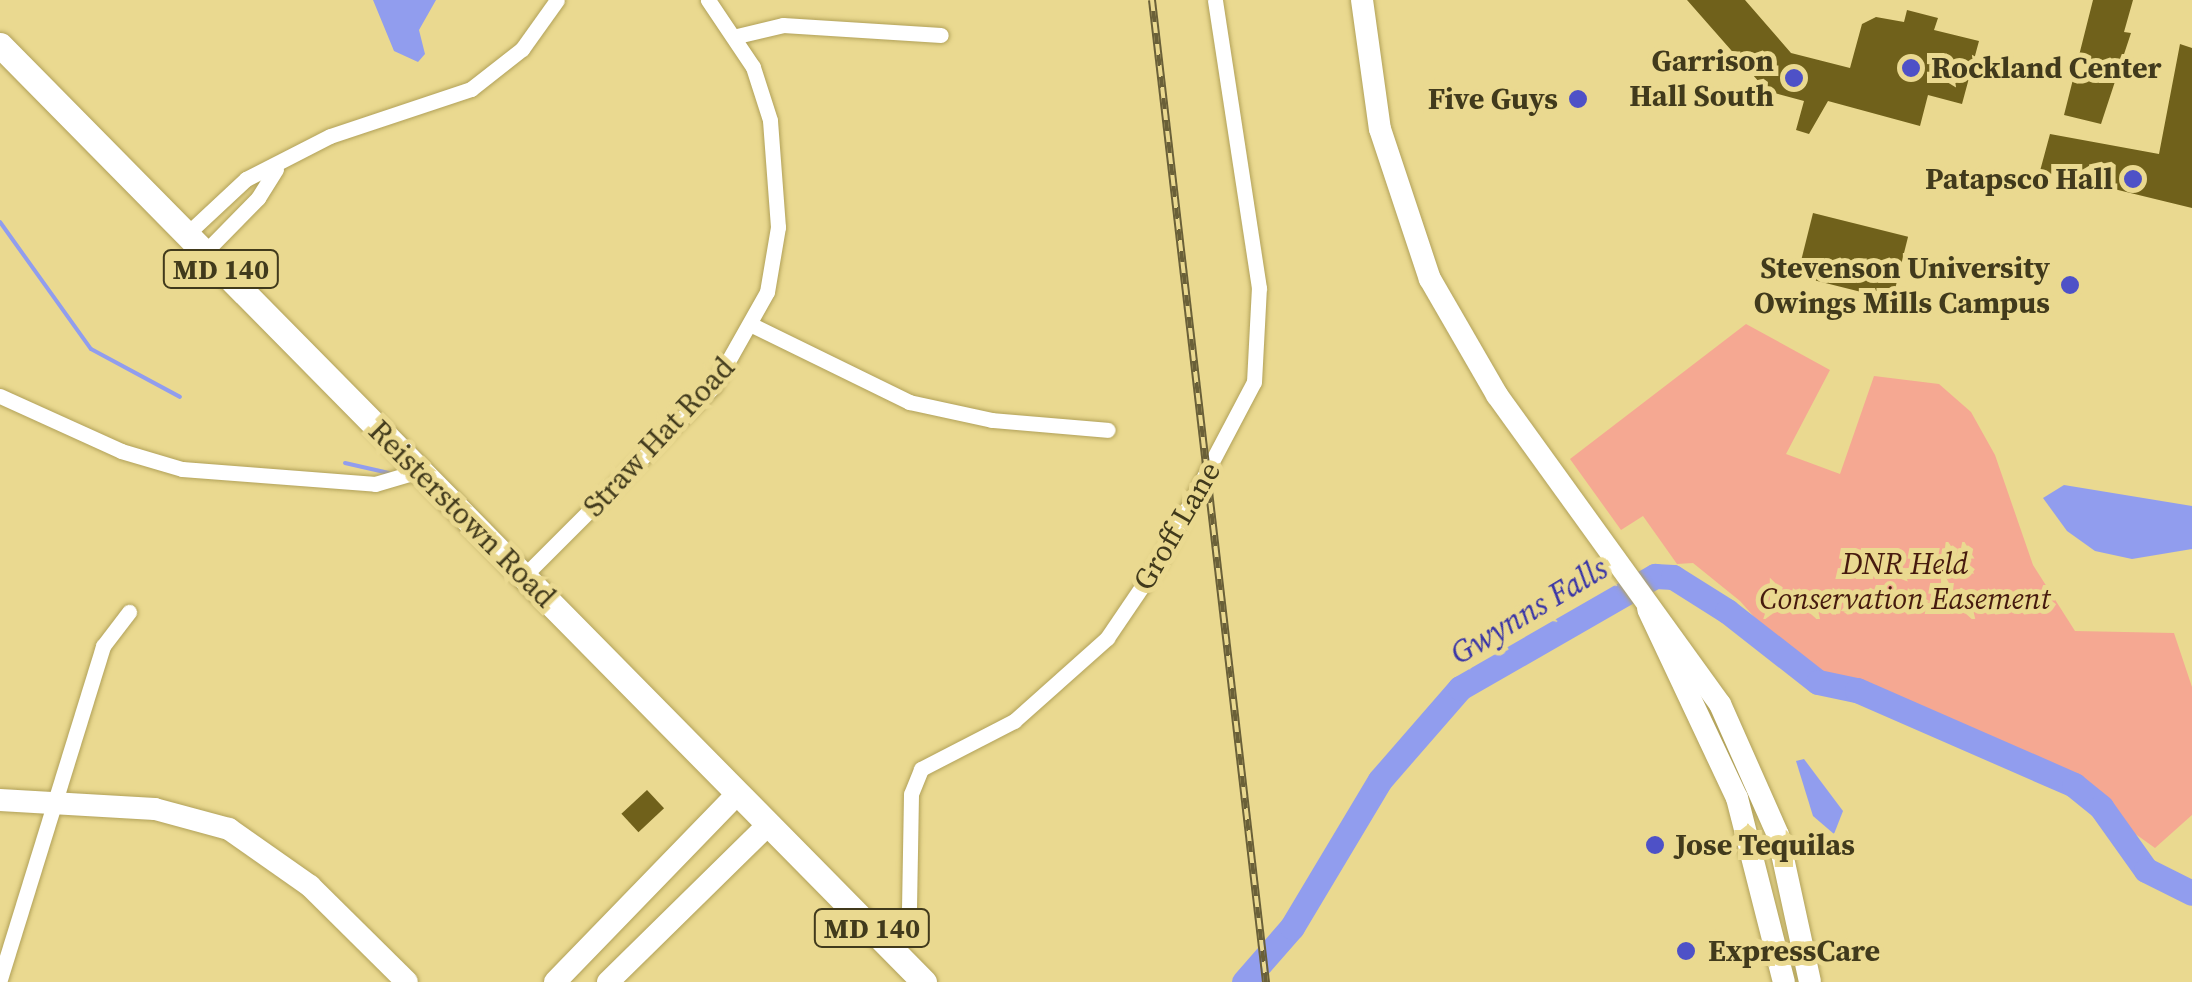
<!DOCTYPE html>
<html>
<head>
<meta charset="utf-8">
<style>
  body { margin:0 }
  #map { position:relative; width:2192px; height:982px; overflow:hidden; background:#ead990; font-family:"Source Serif 4",serif }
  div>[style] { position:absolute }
  .green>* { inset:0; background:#f5a892 }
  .water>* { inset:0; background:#919dee }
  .stream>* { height:4px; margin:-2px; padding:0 2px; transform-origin:2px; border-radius:2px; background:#919dee }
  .river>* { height:25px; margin:-12.5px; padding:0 12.5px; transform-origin:12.5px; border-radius:12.5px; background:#919dee }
  .building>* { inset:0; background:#70611b; transform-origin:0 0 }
  .roads { filter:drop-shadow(0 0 2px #b1a159) drop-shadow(0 0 2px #b1a159) }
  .street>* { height:15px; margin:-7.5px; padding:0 7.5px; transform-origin:7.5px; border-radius:7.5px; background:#fff }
  .secondary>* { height:22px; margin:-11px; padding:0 11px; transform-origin:11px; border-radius:11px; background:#fff }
  .primary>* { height:25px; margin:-12.5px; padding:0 12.5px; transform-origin:12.5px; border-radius:12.5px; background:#fff }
  .rail>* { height:8px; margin-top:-4px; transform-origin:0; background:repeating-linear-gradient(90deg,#ead990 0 11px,#6a6038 0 22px); box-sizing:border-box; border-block:2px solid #6a6038 }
  .dots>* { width:28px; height:28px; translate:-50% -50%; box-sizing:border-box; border:5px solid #ead990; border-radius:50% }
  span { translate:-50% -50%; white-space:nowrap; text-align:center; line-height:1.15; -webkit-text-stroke:10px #ead990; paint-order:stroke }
  .shield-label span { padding:2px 8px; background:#ead990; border:2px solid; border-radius:8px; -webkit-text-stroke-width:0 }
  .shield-label { font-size:28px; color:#413a1c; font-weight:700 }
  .poi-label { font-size:30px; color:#413a1c; font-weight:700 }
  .right { translate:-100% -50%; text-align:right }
  .left { translate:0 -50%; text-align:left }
  .street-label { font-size:30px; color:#413a1c }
  .park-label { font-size:30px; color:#461a0e; font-style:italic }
  .water-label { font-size:32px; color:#3834a7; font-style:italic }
</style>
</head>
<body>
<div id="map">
  <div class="green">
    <div style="clip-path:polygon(1746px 324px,1830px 370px,1786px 454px,1840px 474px,1874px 376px,1939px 384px,1971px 412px,1995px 455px,2033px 565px,2075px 631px,2174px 633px,2192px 687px,2192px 815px,2155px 848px,2032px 760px,1877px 702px,1819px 690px,1740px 601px,1693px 563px,1677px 564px,1643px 516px,1621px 530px,1570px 459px)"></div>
  </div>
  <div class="water">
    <div style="clip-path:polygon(373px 0,436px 0,419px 30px,425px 54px,418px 62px,394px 51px)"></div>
    <div style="clip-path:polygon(2064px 485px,2192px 506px,2192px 549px,2132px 559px,2095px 551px,2067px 531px,2043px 498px)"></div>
    <div style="clip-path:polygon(1804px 759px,1843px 811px,1834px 834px,1813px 816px,1796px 761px)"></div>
  </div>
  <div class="stream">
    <div style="left:0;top:222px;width:156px;rotate:54.4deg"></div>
    <div style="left:91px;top:349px;width:101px;rotate:28.3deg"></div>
    <div style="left:345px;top:463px;width:45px;rotate:12.8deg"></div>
  </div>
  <div class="river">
    <div style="left:1244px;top:982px;width:73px;rotate:-48.9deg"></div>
    <div style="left:1292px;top:927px;width:171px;rotate:-59.1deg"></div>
    <div style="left:1380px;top:780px;width:122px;rotate:-49deg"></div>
    <div style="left:1460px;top:688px;width:225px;rotate:-29.9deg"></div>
    <div style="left:1655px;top:576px;width:18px;rotate:3deg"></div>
    <div style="left:1673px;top:577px;width:64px;rotate:32.2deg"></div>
    <div style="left:1727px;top:611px;width:115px;rotate:38deg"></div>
    <div style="left:1818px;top:682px;width:40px;rotate:12deg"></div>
    <div style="left:1857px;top:690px;width:237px;rotate:23.6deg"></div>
    <div style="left:2074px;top:785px;width:35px;rotate:39deg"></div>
    <div style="left:2101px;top:807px;width:77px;rotate:54.5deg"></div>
    <div style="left:2146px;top:870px;width:51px;rotate:26.6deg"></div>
  </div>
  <div class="building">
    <div style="clip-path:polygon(1687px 0,1745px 0,1791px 53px,1850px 68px,1862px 24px,1876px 17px,1904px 22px,1907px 10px,1938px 18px,1934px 30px,1979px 41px,1962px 104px,1928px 95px,1920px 126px,1828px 101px,1809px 134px,1796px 130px,1804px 101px,1767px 91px)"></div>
    <div style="clip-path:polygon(2093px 0,2133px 0,2124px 32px,2131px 33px,2101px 124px,2064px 115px)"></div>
    <div style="clip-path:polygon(2180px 44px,2192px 48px,2192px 208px,2040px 171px,2050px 134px,2159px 154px)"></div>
    <div style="left:1813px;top:213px;width:98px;height:65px;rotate:14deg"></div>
    <div style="left:647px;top:790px;width:25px;height:35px;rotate:47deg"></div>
  </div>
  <div class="roads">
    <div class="street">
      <div style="left:737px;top:36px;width:47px;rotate:-13.4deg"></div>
      <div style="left:783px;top:25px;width:158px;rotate:3.6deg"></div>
      <div style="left:187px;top:234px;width:81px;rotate:-43deg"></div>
      <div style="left:246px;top:179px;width:94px;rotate:-27.1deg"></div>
      <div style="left:330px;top:136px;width:149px;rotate:-18.4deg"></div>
      <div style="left:471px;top:89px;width:65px;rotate:-38.1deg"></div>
      <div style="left:522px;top:49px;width:60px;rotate:-54.5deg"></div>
      <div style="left:205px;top:252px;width:76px;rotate:-45.5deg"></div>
      <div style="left:258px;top:198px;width:34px;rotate:-58deg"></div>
      <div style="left:754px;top:326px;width:173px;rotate:26.1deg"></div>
      <div style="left:909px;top:402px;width:85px;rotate:12.2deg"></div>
      <div style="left:992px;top:420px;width:116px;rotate:4.9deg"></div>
      <div style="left:0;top:396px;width:133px;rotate:24.4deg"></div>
      <div style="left:121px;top:451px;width:64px;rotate:16.4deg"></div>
      <div style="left:182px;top:469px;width:194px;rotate:4.4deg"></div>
      <div style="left:375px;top:484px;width:46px;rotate:-16.5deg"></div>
      <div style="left:524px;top:576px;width:269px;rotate:-45deg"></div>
      <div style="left:714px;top:386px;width:108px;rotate:-60.6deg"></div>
      <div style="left:767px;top:292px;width:66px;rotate:-80.4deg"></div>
      <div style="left:778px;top:227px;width:107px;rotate:-94.3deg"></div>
      <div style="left:770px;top:120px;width:56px;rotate:-107.8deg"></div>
      <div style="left:753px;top:67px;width:81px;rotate:-123.9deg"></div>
      <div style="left:894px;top:950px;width:44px;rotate:-69.9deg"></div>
      <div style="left:909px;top:909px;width:115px;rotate:-89deg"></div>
      <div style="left:911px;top:794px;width:27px;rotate:-68deg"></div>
      <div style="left:921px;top:769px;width:105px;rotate:-27.3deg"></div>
      <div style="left:1014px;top:721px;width:125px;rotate:-41.7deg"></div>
      <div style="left:1107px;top:638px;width:94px;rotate:-55.8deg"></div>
      <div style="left:1160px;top:560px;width:201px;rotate:-62.2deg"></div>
      <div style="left:1254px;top:382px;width:94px;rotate:-87deg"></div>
      <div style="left:1259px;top:288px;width:291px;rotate:-98.7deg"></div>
      <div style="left:0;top:979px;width:349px;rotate:-72.8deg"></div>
      <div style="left:103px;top:646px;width:43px;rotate:-52.6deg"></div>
    </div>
    <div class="secondary">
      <div style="left:1362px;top:0;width:130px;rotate:82.1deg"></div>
      <div style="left:1380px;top:129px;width:158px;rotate:71.6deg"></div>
      <div style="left:1430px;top:279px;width:134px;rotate:60deg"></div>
      <div style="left:1497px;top:395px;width:381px;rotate:54.2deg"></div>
      <div style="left:1720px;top:704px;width:143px;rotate:66.1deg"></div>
      <div style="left:1778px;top:835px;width:150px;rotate:77.7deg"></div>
      <div style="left:1648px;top:609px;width:209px;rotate:64.8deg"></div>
      <div style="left:1737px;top:798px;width:190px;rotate:75.7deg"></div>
      <div style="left:0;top:800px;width:155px;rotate:3.3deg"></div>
      <div style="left:155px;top:809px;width:77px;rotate:15.1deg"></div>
      <div style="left:229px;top:829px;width:99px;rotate:35.1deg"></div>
      <div style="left:310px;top:886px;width:136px;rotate:44.7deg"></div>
      <div style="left:555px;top:982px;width:263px;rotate:-45.9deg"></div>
      <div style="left:608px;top:982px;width:226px;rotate:-44.5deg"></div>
    </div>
    <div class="primary">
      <div style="left:0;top:45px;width:1316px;rotate:45.4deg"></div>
    </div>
  </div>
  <div class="rail">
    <div style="left:1152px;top:0;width:989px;rotate:83.38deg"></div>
  </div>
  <div class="dots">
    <div style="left:1911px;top:68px;background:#4e51c7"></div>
    <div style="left:1794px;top:78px;background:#4e51c7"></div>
    <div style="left:1578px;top:99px;background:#4e51c7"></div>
    <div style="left:2133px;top:179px;background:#4e51c7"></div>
    <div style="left:2070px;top:285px;background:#4e51c7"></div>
    <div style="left:1655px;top:845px;background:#4e51c7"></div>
    <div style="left:1686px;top:951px;background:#4e51c7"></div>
  </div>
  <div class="shield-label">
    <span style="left:221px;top:269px">MD 140</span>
    <span style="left:872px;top:928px">MD 140</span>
  </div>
  <div class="poi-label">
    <span class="right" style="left:1774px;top:78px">Garrison<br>Hall South</span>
    <span class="left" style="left:1931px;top:68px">Rockland Center</span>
    <span class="right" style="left:1558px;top:99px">Five Guys</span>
    <span class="right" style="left:2113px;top:179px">Patapsco Hall</span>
    <span class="right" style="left:2050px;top:285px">Stevenson University<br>Owings Mills Campus</span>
    <span class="left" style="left:1675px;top:845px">Jose Tequilas</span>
    <span class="left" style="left:1708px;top:951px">ExpressCare</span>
  </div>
  <div class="street-label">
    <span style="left:659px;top:437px;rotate:-47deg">Straw Hat Road</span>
    <span style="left:462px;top:514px;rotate:45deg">Reisterstown Road</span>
    <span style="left:1177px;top:526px;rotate:-60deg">Groff Lane</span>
  </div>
  <div class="park-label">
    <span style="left:1905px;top:581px">DNR Held<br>Conservation Easement</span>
  </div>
  <div class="water-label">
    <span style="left:1529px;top:611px;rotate:-31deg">Gwynns Falls</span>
  </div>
</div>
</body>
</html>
